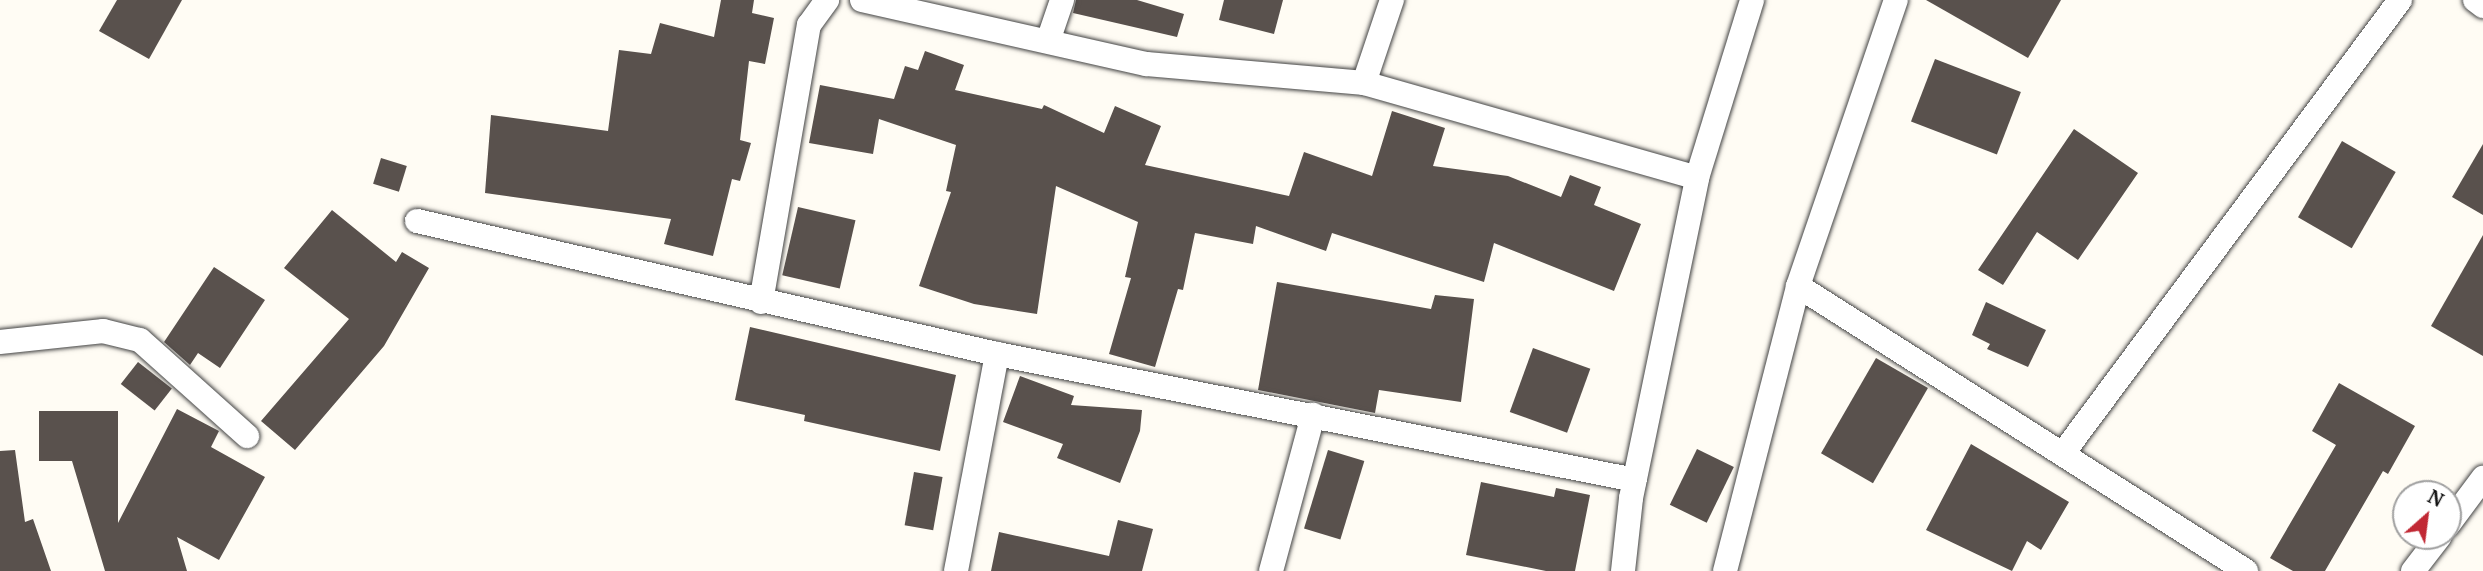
<!DOCTYPE html>
<html>
<head>
<meta charset="utf-8">
<style>
  body { margin:0 }
  #map { position:relative; width:2483px; height:571px; overflow:hidden; background:#fffcf4; font-family:"PT Serif",serif }
  div>[style] { position:absolute }
  .building>* { inset:0; background:#59514d; transform-origin:0 0 }
  .roads { filter:drop-shadow(0 0 2px #444) drop-shadow(0 0 2px #444) }
  .minor>* { height:24px; margin:-12px; padding:0 12px; transform-origin:12px; border-radius:12px; background:#fff }
  span { translate:-50% -50%; white-space:nowrap; text-align:center; line-height:1.15; -webkit-text-stroke:7px #fff; paint-order:stroke }
  .north { position:absolute; left:2392px; top:480px; width:70px; height:70px; box-sizing:border-box; background:#fff; border:2px solid #a0a0a0; border-radius:50%; rotate:28deg; font-size:19px; font-weight:700; line-height:28px; text-align:center; color:#111 }
  .north::after { content:''; display:block; margin:auto; width:24px; height:32px; background:#c12834; clip-path:polygon(50% 0,100% 100%,50% 72%,0 100%) }
</style>
</head>
<body>
<div id="map">
  <div class="building">
    <div style="clip-path:polygon(117px 0,182px 0,149px 59px,99px 31px)"></div>
    <div style="clip-path:polygon(721px 0,754px 0,752px 13px,774px 18px,765px 64px,749px 61px,740px 140px,751px 143px,740px 181px,732px 179px,713px 256px,664px 244px,671px 219px,485px 193px,491px 115px,608px 131px,619px 50px,651px 54px,660px 23px,714px 37px)"></div>
    <div style="clip-path:polygon(1076px 0,1137px 0,1184px 14px,1177px 37px,1073px 13px)"></div>
    <div style="clip-path:polygon(1224px 0,1283px 0,1274px 34px,1219px 20px)"></div>
    <div style="clip-path:polygon(1926px 0,2061px 0,2028px 58px)"></div>
    <div style="clip-path:polygon(925px 51px,964px 65px,955px 90px,1042px 109px,1044px 105px,1104px 133px,1115px 106px,1161px 126px,1145px 165px,1289px 196px,1304px 152px,1372px 176px,1392px 111px,1445px 128px,1433px 166px,1508px 176px,1561px 197px,1570px 175px,1601px 187px,1594px 205px,1641px 224px,1614px 291px,1494px 243px,1484px 282px,1332px 233px,1326px 251px,1256px 226px,1253px 244px,1195px 233px,1183px 290px,1178px 289px,1155px 367px,1109px 354px,1131px 278px,1125px 277px,1138px 222px,1056px 186px,1037px 314px,974px 304px,919px 286px,951px 192px,946px 191px,956px 145px,879px 119px,873px 154px,809px 143px,820px 85px,894px 99px,905px 66px,918px 70px)"></div>
    <div style="left:1935px;top:59px;width:92px;height:67px;rotate:21deg"></div>
    <div style="clip-path:polygon(2074px 129px,2138px 173px,2078px 260px,2037px 232px,2003px 285px,1978px 270px)"></div>
    <div style="left:2342px;top:141px;width:62px;height:88px;rotate:30deg"></div>
    <div style="clip-path:polygon(2483px 144px,2483px 215px,2452px 197px)"></div>
    <div style="left:381px;top:158px;width:27px;height:27px;rotate:17deg"></div>
    <div style="left:798px;top:207px;width:59px;height:70px;rotate:13deg"></div>
    <div style="clip-path:polygon(332px 210px,396px 262px,402px 252px,429px 268px,384px 346px,295px 450px,261px 421px,349px 319px,284px 268px)"></div>
    <div style="clip-path:polygon(2483px 235px,2483px 356px,2431px 326px)"></div>
    <div style="clip-path:polygon(214px 267px,265px 300px,220px 368px,198px 353px,190px 365px,164px 342px)"></div>
    <div style="clip-path:polygon(1277px 282px,1431px 309px,1435px 295px,1474px 299px,1461px 402px,1379px 390px,1375px 413px,1258px 390px)"></div>
    <div style="clip-path:polygon(1986px 302px,2046px 330px,2028px 367px,1987px 349px,1990px 344px,1972px 335px)"></div>
    <div style="clip-path:polygon(750px 327px,956px 375px,940px 451px,804px 421px,805px 415px,735px 400px)"></div>
    <div style="left:1533px;top:348px;width:61px;height:68px;rotate:20deg"></div>
    <div style="left:1876px;top:358px;width:60px;height:110px;rotate:30deg"></div>
    <div style="left:138px;top:362px;width:43px;height:28px;rotate:38deg"></div>
    <div style="clip-path:polygon(1020px 376px,1074px 396px,1071px 405px,1142px 410px,1140px 431px,1120px 483px,1057px 458px,1063px 444px,1003px 422px)"></div>
    <div style="clip-path:polygon(2339px 383px,2415px 426px,2388px 474px,2383px 471px,2325px 571px,2293px 571px,2270px 558px,2336px 445px,2312px 431px)"></div>
    <div style="clip-path:polygon(177px 409px,219px 431px,211px 447px,265px 477px,219px 560px,177px 537px,187px 571px,105px 571px,72px 461px,39px 461px,39px 411px,118px 411px,118px 523px)"></div>
    <div style="clip-path:polygon(1971px 444px,2069px 502px,2041px 550px,2027px 541px,2012px 571px,1926px 530px)"></div>
    <div style="left:1697px;top:449px;width:41px;height:62px;rotate:26deg"></div>
    <div style="clip-path:polygon(15px 450px,25px 522px,33px 519px,51px 571px,0 571px,0 451px)"></div>
    <div style="left:1328px;top:450px;width:38px;height:82px;rotate:17deg"></div>
    <div style="left:914px;top:472px;width:29px;height:54px;rotate:10deg"></div>
    <div style="clip-path:polygon(1481px 482px,1554px 497px,1556px 488px,1590px 495px,1575px 571px,1546px 571px,1466px 555px)"></div>
    <div style="clip-path:polygon(1118px 520px,1153px 529px,1142px 571px,991px 571px,999px 532px,1109px 556px)"></div>
  </div>
  <div class="roads">
    <div class="minor">
      <div style="left:862px;top:0;width:292px;rotate:12.7deg"></div>
      <div style="left:1147px;top:64px;width:218px;rotate:5deg"></div>
      <div style="left:1364px;top:83px;width:346px;rotate:15.9deg"></div>
      <div style="left:2475px;top:0;width:10px;rotate:37deg"></div>
      <div style="left:1048px;top:41px;width:43px;rotate:-71.1deg"></div>
      <div style="left:1364px;top:83px;width:88px;rotate:-71.4deg"></div>
      <div style="left:417px;top:221px;width:595px;rotate:12.92deg"></div>
      <div style="left:997px;top:354px;width:650px;rotate:11.17deg"></div>
      <div style="left:1798px;top:286px;width:531px;rotate:32.46deg"></div>
      <div style="left:761px;top:302px;width:281px;rotate:-80.2deg"></div>
      <div style="left:809px;top:25px;width:31px;rotate:-54deg"></div>
      <div style="left:0;top:342px;width:104px;rotate:-6.1deg"></div>
      <div style="left:103px;top:331px;width:38px;rotate:14deg"></div>
      <div style="left:140px;top:340px;width:144px;rotate:41.9deg"></div>
      <div style="left:2064px;top:452px;width:563px;rotate:-53.37deg"></div>
      <div style="left:2448px;top:525px;width:59px;rotate:-53.3deg"></div>
      <div style="left:956px;top:571px;width:221px;rotate:-79.3deg"></div>
      <div style="left:1271px;top:571px;width:162px;rotate:-74.9deg"></div>
      <div style="left:1623px;top:571px;width:73px;rotate:-83.7deg"></div>
      <div style="left:1631px;top:498px;width:327px;rotate:-78.3deg"></div>
      <div style="left:1697px;top:178px;width:186px;rotate:-72.8deg"></div>
      <div style="left:1725px;top:571px;width:294px;rotate:-75.6deg"></div>
      <div style="left:1798px;top:286px;width:302px;rotate:-71.1deg"></div>
      <div style="left:2413px;top:571px;width:44px;rotate:-52.4deg"></div>
    </div>
  </div>
  <div class="north">N</div>
</div>
</body>
</html>
